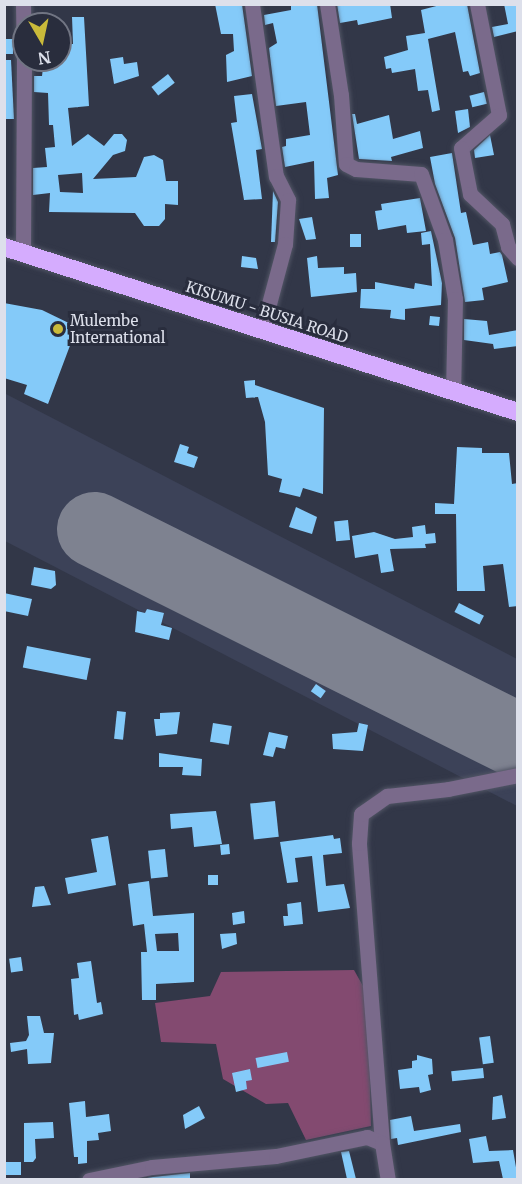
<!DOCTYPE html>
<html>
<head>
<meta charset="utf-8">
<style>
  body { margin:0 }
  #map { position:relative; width:522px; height:1184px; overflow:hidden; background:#323748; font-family:Merriweather,serif }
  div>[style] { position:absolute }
  .built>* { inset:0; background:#3c4258 }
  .green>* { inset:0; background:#834a70 }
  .runway>* { height:75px; margin:-37.5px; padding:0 37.5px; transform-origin:37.5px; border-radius:37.5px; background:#7e8290 }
  .building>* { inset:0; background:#84caf9; transform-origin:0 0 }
  .roads { filter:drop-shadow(0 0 2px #515565) drop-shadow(0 0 2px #515565) }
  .minor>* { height:15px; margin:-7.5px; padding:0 7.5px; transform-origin:7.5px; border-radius:7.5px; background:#7a6a8b }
  .highway>* { height:18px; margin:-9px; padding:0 9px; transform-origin:9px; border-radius:9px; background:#d5acfe }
  .dots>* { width:16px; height:16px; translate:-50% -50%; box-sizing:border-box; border:3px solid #292d3d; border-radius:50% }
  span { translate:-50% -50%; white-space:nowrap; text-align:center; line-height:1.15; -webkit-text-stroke:6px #292d3d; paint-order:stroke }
  .street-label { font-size:15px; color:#dde0eb }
  .poi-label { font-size:15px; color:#dde0eb }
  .left { translate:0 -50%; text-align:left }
  .frame { position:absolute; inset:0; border:6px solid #dde0eb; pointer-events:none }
  .north { position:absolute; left:12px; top:12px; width:60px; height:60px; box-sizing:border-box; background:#292d3d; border:2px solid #717583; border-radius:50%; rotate:171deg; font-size:16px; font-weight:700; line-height:24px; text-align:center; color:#dde0eb }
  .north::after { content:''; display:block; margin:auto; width:21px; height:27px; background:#caba3a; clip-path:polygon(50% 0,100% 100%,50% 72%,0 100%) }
</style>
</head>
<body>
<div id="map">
  <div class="built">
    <div style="clip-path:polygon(4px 393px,517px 659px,517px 806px,5px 541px)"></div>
  </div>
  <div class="green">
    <div style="clip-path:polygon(354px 970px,368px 995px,371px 1126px,306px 1140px,288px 1103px,266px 1104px,223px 1079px,216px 1044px,161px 1042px,155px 1003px,210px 996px,221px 972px)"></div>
  </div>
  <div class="runway">
    <div style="left:94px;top:529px;width:474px;rotate:26.5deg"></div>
  </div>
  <div class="building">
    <div style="clip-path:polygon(215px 4px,242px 4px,252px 76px,227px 82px,226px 55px,234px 51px,233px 34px,221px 34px)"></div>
    <div style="clip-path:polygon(317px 4px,338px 175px,327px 178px,329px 198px,315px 199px,314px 161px,285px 167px,282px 147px,286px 146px,286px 139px,310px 135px,306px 102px,276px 106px,269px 48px,277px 43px,273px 23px,265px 25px,264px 15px,291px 10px,291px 6px)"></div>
    <div style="clip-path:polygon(337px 4px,390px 4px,392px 18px,358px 25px,357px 20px,340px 23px)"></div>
    <div style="clip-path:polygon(444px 4px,467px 4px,480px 73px,470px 76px,468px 71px,463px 72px,455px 32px,428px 39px,440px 110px,432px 112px,428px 90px,418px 91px,415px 69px,392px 73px,391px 68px,386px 69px,384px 57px,408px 50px,406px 36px,425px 33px,421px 10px)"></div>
    <div style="clip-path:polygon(504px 4px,518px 4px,518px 31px,494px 37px,492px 27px,508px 24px)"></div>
    <div style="clip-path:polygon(evenodd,72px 17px,84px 17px,89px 106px,68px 108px,72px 146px,88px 134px,104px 146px,114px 134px,122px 134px,127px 140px,125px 151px,113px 155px,93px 179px,136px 177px,144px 157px,154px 155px,163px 160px,166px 181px,178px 181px,178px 205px,165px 204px,165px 219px,159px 226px,144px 226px,135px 213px,49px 212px,50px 193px,33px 195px,33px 168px,47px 167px,45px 148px,55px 147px,53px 125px,49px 125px,48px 93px,34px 92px,34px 76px,42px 76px,44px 60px,60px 60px,60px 43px,73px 44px,72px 17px,82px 173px,83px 193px,60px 192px,58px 175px,82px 173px)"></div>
    <div style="left:4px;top:39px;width:9px;height:15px"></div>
    <div style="clip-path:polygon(123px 57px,124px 64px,137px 62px,139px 76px,114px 84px,110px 59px)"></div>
    <div style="clip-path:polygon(4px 60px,11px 60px,14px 119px,4px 119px)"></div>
    <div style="left:168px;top:74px;width:11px;height:21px;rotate:52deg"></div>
    <div style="left:484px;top:92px;width:12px;height:15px;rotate:76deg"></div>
    <div style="clip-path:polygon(252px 94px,262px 149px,256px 150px,262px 199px,244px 200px,231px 123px,237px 122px,234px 96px)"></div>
    <div style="clip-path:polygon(468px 109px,470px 127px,458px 133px,455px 111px)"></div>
    <div style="clip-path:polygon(352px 114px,355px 114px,357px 124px,389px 115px,393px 139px,420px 131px,423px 148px,391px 157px,392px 161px,359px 159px)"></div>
    <div style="clip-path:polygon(490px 135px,494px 155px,475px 158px,474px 150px)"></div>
    <div style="clip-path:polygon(452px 153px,461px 213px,466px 212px,473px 245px,488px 242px,490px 254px,500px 252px,502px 255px,508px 282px,482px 288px,484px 300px,465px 302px,455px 238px,435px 184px,430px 157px)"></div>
    <div style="clip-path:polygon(273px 191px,278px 202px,275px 242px,271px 242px)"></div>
    <div style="clip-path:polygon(420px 198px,426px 231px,407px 233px,406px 225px,378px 230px,375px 211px,382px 210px,381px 204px)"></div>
    <div style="clip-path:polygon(312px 217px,316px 239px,306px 240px,299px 219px)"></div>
    <div style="clip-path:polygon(431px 231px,442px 283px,441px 305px,405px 309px,405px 320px,390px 318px,391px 310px,360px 308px,361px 289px,375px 289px,375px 282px,414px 289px,415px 283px,432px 286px,430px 244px,422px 245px,421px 233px)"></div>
    <div style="left:361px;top:234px;width:13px;height:11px;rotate:90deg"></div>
    <div style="clip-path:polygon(242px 256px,256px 258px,258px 269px,241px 267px)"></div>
    <div style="clip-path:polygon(317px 256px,318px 268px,344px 267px,344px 274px,356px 273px,357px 292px,311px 297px,307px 258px)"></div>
    <div style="clip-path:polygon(4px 303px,42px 310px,77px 327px,48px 404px,24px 394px,27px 385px,4px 378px)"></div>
    <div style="left:430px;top:316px;width:10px;height:9px;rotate:6deg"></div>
    <div style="clip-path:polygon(464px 319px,487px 321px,489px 335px,518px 330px,518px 346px,494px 349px,493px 344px,464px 340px)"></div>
    <div style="clip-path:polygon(255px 380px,255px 385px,324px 408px,323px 494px,303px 488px,300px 497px,279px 492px,282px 479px,268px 475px,265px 422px,258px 397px,246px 398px,244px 381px)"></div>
    <div style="clip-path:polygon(180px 444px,189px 447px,187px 453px,198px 457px,194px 468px,174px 462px)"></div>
    <div style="clip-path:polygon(457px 447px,482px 448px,482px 453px,509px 453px,512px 484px,518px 483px,518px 606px,509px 607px,503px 564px,483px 566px,485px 591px,457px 591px,456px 514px,435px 514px,435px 503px,454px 504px)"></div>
    <div style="clip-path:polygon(296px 507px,317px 517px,312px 534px,289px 527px)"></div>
    <div style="left:348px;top:520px;width:20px;height:14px;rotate:84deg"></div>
    <div style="clip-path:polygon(425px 525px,426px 534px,435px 533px,436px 543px,425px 544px,426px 548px,390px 549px,394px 571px,381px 573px,378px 554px,355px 558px,352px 536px,374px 532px,395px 539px,413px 537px,412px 527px)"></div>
    <div style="clip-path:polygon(34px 567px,55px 571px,56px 585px,51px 589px,31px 585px)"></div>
    <div style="clip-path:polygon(4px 593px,32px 599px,28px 616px,4px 611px)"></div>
    <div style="left:459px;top:603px;width:28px;height:10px;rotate:27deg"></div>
    <div style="clip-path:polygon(147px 609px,164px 613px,161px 625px,172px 628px,169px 640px,135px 632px,137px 611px,145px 613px)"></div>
    <div style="left:27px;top:646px;width:65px;height:22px;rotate:11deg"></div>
    <div style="left:316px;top:684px;width:12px;height:9px;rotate:35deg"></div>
    <div style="left:117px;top:711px;width:9px;height:28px;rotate:6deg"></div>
    <div style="clip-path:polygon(180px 712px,177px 734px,156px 736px,154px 719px,160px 719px,160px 713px)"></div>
    <div style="left:213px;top:723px;width:19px;height:19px;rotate:9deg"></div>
    <div style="clip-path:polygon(359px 723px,368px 725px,363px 751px,333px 749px,332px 734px,357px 732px)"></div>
    <div style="clip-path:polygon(269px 732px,288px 736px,285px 749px,276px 747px,273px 757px,263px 755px)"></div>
    <div style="clip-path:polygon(159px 753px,202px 759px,201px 776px,182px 775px,183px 767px,159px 767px)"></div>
    <div style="left:275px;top:801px;width:36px;height:25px;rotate:84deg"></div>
    <div style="clip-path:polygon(216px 811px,222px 844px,194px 847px,192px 827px,171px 829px,170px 814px)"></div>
    <div style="clip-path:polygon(333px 835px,334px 839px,340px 838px,342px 853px,323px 855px,326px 886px,344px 884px,350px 908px,318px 912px,312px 856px,295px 858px,298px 882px,287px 883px,280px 842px)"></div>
    <div style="clip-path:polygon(108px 836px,116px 885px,68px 894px,65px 878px,97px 872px,91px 839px)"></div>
    <div style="left:229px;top:844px;width:10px;height:9px;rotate:84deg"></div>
    <div style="left:165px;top:849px;width:28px;height:17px;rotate:84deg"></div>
    <div style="left:218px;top:875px;width:10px;height:10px;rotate:90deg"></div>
    <div style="clip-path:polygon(evenodd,149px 881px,153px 916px,194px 913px,194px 982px,156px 984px,156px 1000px,142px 1000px,141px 952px,147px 952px,144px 924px,133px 926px,128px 884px,149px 881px,178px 933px,179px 951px,157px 951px,155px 934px,178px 933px)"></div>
    <div style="clip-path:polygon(44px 886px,51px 905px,32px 907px,35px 887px)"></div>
    <div style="clip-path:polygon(301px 902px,303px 924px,284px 926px,283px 916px,288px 916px,287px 904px)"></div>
    <div style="clip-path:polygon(244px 911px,245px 923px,233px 925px,232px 913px)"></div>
    <div style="clip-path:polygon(236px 933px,237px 944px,222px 949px,220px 934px)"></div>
    <div style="left:21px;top:957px;width:14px;height:12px;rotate:82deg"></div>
    <div style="clip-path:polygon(91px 961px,97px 1003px,101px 1002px,103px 1014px,79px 1020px,78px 1014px,74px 1015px,71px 979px,79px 978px,77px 963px)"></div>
    <div style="clip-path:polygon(27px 1016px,40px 1016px,44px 1033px,54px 1033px,51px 1063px,28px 1064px,27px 1049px,11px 1052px,10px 1043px,26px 1041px,29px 1035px)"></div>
    <div style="left:490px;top:1036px;width:27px;height:11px;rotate:82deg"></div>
    <div style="left:287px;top:1052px;width:10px;height:32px;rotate:79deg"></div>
    <div style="clip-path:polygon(417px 1055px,432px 1059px,433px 1074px,428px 1075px,431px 1090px,420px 1093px,419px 1087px,400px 1089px,398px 1070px,412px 1068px,412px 1061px,417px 1060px)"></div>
    <div style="left:483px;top:1068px;width:10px;height:32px;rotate:84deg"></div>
    <div style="clip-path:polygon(250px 1069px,252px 1080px,246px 1081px,247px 1089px,236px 1092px,232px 1073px)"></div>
    <div style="clip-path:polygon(502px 1095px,506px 1118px,492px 1120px,493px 1097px)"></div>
    <div style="clip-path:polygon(85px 1101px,86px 1117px,109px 1114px,111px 1131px,98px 1133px,99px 1140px,87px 1141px,87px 1163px,78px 1164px,78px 1157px,74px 1157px,69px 1103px)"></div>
    <div style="clip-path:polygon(199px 1106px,205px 1118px,185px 1129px,183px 1115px)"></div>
    <div style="clip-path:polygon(411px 1116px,414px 1131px,460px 1124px,461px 1132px,398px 1145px,397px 1138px,391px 1139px,390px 1120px)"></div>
    <div style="clip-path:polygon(53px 1122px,54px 1138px,35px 1139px,36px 1158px,33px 1162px,24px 1162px,24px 1123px)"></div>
    <div style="clip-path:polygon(486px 1136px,489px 1151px,513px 1150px,518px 1179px,503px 1179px,499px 1161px,473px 1163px,469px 1139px)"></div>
    <div style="clip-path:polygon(349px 1151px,356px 1179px,347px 1179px,341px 1152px)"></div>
    <div style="left:21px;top:1162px;width:13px;height:17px;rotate:90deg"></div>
    <div style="clip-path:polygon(190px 1173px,190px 1179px,140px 1179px,153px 1177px)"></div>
  </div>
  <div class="roads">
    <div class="minor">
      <div style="left:23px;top:4px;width:55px;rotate:89deg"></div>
      <div style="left:252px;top:4px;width:174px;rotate:82.1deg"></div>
      <div style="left:276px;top:176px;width:27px;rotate:63deg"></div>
      <div style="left:288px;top:200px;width:44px;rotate:93.9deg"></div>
      <div style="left:285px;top:244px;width:89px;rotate:105deg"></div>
      <div style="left:327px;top:4px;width:92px;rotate:81.3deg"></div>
      <div style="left:341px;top:95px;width:69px;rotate:85.9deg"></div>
      <div style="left:346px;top:164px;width:11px;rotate:27deg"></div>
      <div style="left:356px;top:169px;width:65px;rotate:4.4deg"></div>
      <div style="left:421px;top:174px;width:70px;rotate:70deg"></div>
      <div style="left:445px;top:240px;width:60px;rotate:80.4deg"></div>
      <div style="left:455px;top:299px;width:92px;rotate:91.2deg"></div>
      <div style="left:477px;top:4px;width:113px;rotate:78.8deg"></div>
      <div style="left:499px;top:115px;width:50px;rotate:139deg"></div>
      <div style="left:461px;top:148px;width:47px;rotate:78.9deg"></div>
      <div style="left:470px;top:194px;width:44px;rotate:43.2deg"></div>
      <div style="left:502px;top:224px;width:24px;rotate:75deg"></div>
      <div style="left:508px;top:247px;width:15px;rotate:48deg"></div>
      <div style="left:23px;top:253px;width:193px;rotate:-89.7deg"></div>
      <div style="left:382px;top:1143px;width:301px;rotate:-94.4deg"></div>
      <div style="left:359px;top:843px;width:29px;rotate:-86deg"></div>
      <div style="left:361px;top:814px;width:32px;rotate:-35deg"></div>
      <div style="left:387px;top:796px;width:61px;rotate:-6.5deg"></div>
      <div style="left:448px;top:789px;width:71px;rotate:-11.3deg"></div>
      <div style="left:89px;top:1180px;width:64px;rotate:-11.7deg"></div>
      <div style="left:152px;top:1167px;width:124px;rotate:-5.1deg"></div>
      <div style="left:276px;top:1156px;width:93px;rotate:-11.8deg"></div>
      <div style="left:367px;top:1137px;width:16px;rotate:22deg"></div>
      <div style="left:382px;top:1143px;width:37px;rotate:81deg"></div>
    </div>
    <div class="highway">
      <div style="left:4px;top:247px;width:540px;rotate:17.8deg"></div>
    </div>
  </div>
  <div class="dots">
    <div style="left:58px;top:329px;background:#caba3a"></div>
  </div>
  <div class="street-label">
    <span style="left:267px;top:312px;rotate:18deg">KISUMU - BUSIA ROAD</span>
  </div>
  <div class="poi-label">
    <span class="left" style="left:70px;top:329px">Mulembe<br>International</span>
  </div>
  <div class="frame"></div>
  <div class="north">N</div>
</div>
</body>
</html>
